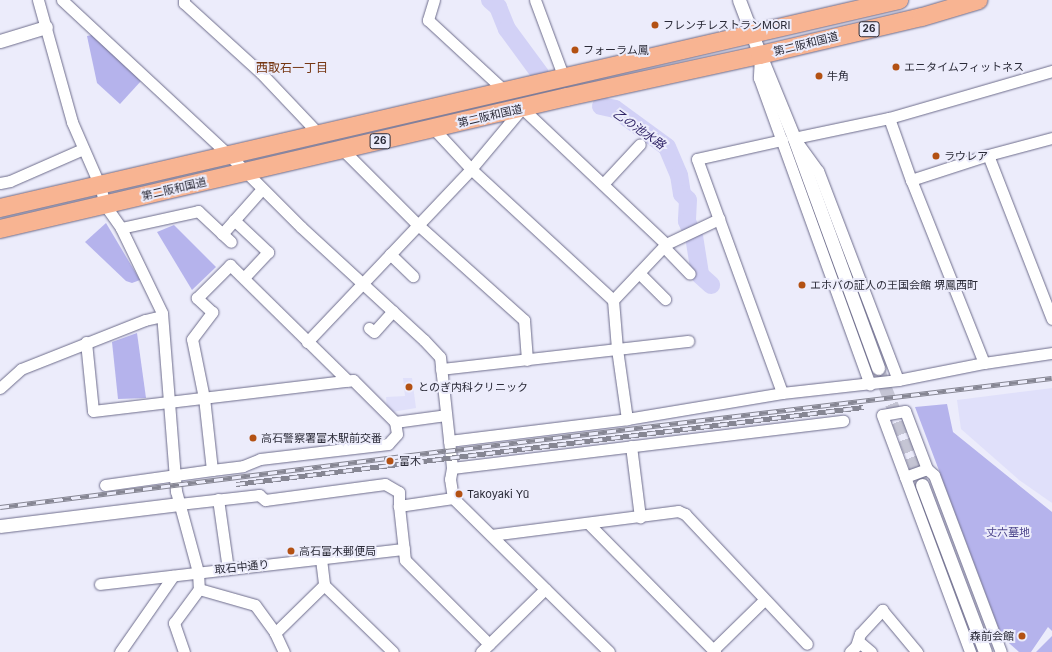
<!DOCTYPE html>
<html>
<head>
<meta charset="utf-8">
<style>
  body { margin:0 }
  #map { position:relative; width:1052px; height:652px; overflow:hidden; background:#ececfb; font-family:Inter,"Noto Sans JP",sans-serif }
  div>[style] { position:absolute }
  .built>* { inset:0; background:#e0e0fa }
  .green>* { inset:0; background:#b5b3ec }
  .river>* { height:18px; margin:-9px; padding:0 9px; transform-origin:9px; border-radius:9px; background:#d2d1f6 }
  .tertiary-tunnel>* { height:13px; margin-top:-6.5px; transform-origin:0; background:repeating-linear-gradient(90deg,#c5c5d4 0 13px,transparent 0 19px) }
  .roads { filter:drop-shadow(0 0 1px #6d6c8b) drop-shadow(0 0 1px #6d6c8b) }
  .minor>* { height:11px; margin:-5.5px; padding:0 5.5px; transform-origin:5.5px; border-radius:5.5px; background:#fff }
  .tertiary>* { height:13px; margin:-6.5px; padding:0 6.5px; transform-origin:6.5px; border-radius:6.5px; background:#fff }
  .trunk>* { height:18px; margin:-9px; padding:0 9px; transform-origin:9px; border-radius:9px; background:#f8b492 }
  .rail>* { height:4.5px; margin-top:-2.25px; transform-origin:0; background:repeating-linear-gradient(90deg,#ececfb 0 9px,#868693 0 18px); box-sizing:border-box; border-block:1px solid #868693 }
  .dots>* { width:11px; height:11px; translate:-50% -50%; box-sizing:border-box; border:2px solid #ececfb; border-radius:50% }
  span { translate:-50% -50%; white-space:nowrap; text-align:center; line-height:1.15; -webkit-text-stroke:4px #ececfb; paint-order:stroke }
  .shield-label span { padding:1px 3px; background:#ececfb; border:1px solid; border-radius:3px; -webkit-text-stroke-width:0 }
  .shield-label { font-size:10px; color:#2a2a37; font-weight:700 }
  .poi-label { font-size:11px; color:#2a2a37 }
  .left { translate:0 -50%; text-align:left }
  .right { translate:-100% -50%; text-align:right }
  .street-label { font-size:11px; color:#2a2a37 }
  .park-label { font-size:11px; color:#4c458b }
  .neighbourhood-label { font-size:12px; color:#753612 }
  .water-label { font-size:12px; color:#2d2165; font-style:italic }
</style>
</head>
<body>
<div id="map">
  <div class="built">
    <div style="clip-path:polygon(403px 378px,412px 378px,416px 408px,392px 412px,391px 409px,387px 409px,386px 397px,405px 396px)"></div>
    <div style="clip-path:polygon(1052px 388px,1052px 503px,1019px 480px,961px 429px,957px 400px)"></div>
  </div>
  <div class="green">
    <div style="clip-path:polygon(92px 35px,141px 81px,120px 104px,97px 83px,87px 36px)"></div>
    <div style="clip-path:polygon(106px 223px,140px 280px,132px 283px,126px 281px,85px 242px)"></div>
    <div style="clip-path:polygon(174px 225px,216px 267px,192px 290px,157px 232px)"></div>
    <div style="clip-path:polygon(137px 333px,146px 398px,118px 399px,112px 342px)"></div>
    <div style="clip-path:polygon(947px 404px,953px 432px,1052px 512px,1052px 631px,1048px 627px,1031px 652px,1019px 652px,1002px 637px,915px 407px)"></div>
    <div style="clip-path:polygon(1052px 636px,1052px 652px,1036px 652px)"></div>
  </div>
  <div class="river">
    <div style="left:490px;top:0;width:11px;rotate:41deg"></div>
    <div style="left:498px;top:7px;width:24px;rotate:68deg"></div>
    <div style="left:507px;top:29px;width:56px;rotate:53.7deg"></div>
    <div style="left:601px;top:106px;width:14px;rotate:12deg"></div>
    <div style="left:615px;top:109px;width:64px;rotate:36.2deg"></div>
    <div style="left:667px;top:147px;width:30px;rotate:67deg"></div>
    <div style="left:679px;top:175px;width:19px;rotate:81deg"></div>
    <div style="left:682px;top:194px;width:8px;rotate:45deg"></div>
    <div style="left:688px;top:200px;width:21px;rotate:93deg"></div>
    <div style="left:687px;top:221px;width:5px;rotate:68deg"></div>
    <div style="left:694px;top:236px;width:39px;rotate:81deg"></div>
    <div style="left:700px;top:275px;width:15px;rotate:42deg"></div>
  </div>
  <div class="tertiary-tunnel">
    <div style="left:878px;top:368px;width:123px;rotate:69.1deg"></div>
  </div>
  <div class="roads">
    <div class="minor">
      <div style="left:38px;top:0;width:127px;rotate:74.4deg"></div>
      <div style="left:72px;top:122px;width:70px;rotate:66.4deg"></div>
      <div style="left:100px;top:186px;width:20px;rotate:75deg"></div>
      <div style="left:105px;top:205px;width:28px;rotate:55deg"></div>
      <div style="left:121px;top:228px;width:94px;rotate:64.2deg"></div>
      <div style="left:162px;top:313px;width:179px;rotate:85.5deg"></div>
      <div style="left:176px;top:491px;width:84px;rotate:74.8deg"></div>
      <div style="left:198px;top:572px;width:17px;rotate:87deg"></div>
      <div style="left:199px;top:589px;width:58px;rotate:15.9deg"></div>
      <div style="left:255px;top:605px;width:34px;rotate:54deg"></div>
      <div style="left:275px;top:633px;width:21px;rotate:65deg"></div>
      <div style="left:62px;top:0;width:228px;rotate:42.9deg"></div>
      <div style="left:229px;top:155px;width:102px;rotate:45deg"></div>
      <div style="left:301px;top:227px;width:167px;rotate:42.6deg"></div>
      <div style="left:424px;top:340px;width:23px;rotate:47deg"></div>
      <div style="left:440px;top:357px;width:112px;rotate:83.8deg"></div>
      <div style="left:452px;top:468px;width:11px;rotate:100deg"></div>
      <div style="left:450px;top:479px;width:19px;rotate:81deg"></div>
      <div style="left:453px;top:498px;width:219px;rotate:44.6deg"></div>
      <div style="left:184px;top:0;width:3px;rotate:90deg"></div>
      <div style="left:184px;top:3px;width:104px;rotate:42.3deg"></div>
      <div style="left:261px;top:73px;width:83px;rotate:46.5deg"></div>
      <div style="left:434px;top:0;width:21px;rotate:107deg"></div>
      <div style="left:428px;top:20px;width:105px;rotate:42.7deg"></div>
      <div style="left:535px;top:0;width:83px;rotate:69.6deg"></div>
      <div style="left:760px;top:56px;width:22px;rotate:93deg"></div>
      <div style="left:759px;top:78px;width:326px;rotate:70.1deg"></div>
      <div style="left:889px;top:118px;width:66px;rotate:70.5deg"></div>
      <div style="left:434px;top:129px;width:54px;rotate:47.2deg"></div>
      <div style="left:471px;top:169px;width:193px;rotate:42.7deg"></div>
      <div style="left:613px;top:300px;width:49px;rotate:85.3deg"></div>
      <div style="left:617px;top:349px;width:71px;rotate:81.9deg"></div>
      <div style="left:782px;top:140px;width:87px;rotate:167.4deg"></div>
      <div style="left:697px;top:159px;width:249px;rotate:70deg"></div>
      <div style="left:343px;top:150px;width:105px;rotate:45deg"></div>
      <div style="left:417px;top:224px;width:144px;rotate:41.9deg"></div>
      <div style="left:524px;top:320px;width:40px;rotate:85.7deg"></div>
      <div style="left:988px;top:155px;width:176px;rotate:68.7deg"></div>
      <div style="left:0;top:183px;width:10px;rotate:-11deg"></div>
      <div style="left:10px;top:181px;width:80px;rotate:-23.7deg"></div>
      <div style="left:603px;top:184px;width:54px;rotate:-47.2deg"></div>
      <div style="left:234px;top:220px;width:47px;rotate:43.3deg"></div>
      <div style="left:268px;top:252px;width:35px;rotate:133deg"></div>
      <div style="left:121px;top:228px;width:79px;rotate:-12.4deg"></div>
      <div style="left:198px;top:211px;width:45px;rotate:43.2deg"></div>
      <div style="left:222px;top:234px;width:60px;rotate:-48.4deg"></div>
      <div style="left:666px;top:244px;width:59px;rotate:-25.3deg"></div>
      <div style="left:664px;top:247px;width:37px;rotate:46deg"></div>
      <div style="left:390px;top:254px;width:32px;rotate:44deg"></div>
      <div style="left:639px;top:273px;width:37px;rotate:45deg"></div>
      <div style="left:369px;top:328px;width:6px;rotate:39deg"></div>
      <div style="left:374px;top:332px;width:28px;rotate:-48deg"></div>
      <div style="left:86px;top:342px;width:69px;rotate:84.2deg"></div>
      <div style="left:93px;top:411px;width:262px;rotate:-6.8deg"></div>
      <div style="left:353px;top:380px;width:59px;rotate:45deg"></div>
      <div style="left:395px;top:422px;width:51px;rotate:-7.8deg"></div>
      <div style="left:307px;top:342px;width:238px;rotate:-46.5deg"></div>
      <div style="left:471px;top:169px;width:80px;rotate:-50.1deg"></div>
      <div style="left:522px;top:108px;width:198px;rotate:43.4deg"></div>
      <div style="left:666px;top:244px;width:77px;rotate:133.4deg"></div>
      <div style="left:984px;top:363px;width:197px;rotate:-111.7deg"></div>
      <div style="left:911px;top:180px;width:81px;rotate:-18deg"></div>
      <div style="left:988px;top:155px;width:66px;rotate:-14.9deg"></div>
      <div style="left:441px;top:369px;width:249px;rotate:-6.5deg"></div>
      <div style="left:898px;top:380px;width:224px;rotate:-110.9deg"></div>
      <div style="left:818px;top:171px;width:41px;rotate:-126deg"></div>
      <div style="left:794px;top:138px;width:97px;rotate:-11.9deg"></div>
      <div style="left:889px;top:118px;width:170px;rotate:-16.1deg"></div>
      <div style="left:0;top:388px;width:28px;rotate:-42deg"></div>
      <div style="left:21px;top:369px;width:133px;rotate:-21.6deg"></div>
      <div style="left:145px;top:320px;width:17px;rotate:-13deg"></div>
      <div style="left:449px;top:441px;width:179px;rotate:-7deg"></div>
      <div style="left:627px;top:419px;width:157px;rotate:-9.5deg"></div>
      <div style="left:782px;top:393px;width:117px;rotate:-6.4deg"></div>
      <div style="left:898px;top:380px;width:88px;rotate:-11.2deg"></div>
      <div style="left:984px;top:363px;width:69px;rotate:-8.4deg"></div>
      <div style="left:631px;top:446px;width:72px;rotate:82.8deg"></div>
      <div style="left:452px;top:468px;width:394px;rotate:-6.9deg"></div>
      <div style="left:927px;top:469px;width:62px;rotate:-110.8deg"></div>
      <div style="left:905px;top:411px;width:23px;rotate:170deg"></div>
      <div style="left:882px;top:415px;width:253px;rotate:69.6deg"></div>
      <div style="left:212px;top:470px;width:31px;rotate:-7deg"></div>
      <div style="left:243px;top:466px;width:18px;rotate:-22deg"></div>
      <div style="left:260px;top:459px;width:129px;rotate:-6.7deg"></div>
      <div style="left:388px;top:444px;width:13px;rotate:-48deg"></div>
      <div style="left:397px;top:434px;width:12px;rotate:-99deg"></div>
      <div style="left:905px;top:477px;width:23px;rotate:-20deg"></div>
      <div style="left:927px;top:469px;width:9px;rotate:41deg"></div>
      <div style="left:934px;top:475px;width:189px;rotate:69.3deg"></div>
      <div style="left:105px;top:485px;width:108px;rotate:-8deg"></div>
      <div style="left:212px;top:470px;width:72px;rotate:-96.3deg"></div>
      <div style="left:204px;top:398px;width:60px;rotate:-101.5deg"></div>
      <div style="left:192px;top:339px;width:34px;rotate:-53deg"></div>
      <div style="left:212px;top:312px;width:21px;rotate:-137deg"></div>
      <div style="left:197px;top:298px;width:47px;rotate:-45deg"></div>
      <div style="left:230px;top:265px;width:165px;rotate:44.5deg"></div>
      <div style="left:453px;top:498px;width:55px;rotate:171.6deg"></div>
      <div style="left:399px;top:506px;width:54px;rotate:83.7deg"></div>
      <div style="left:405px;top:560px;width:119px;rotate:45deg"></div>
      <div style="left:218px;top:499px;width:71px;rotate:81.9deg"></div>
      <div style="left:179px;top:504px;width:81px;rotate:-6.4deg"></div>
      <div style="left:259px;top:495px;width:8px;rotate:40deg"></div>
      <div style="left:265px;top:500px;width:121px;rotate:-7.6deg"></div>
      <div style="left:385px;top:484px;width:16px;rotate:30deg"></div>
      <div style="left:399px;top:492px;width:14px;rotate:90deg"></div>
      <div style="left:588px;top:523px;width:181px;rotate:45.4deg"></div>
      <div style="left:491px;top:535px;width:189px;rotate:-7.3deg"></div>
      <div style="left:678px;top:511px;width:8px;rotate:23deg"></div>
      <div style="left:685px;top:514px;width:178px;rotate:46.8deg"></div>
      <div style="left:321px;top:559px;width:26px;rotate:83deg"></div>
      <div style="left:324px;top:585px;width:96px;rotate:44.2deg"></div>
      <div style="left:100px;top:584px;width:306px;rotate:-6.6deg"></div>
      <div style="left:275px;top:633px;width:69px;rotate:-44.4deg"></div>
      <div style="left:858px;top:641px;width:17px;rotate:40deg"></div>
      <div style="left:713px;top:650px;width:71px;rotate:-44.4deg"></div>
      <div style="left:120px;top:652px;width:93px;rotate:-55.1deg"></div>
      <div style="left:184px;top:652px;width:31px;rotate:-109deg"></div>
      <div style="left:174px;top:623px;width:42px;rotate:-53.7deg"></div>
      <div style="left:481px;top:652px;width:90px;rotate:-44.5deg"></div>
      <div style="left:850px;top:652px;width:8px;rotate:-45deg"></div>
      <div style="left:856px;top:646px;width:13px;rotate:-72deg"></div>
      <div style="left:860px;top:634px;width:33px;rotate:-47deg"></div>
      <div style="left:882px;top:610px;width:55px;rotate:50.2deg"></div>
    </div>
    <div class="tertiary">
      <div style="left:739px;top:0;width:59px;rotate:69.1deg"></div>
      <div style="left:760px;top:55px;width:90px;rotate:67.7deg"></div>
      <div style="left:794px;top:138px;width:245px;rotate:69.9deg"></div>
      <div style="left:0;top:41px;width:48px;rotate:-16.9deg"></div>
      <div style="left:922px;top:485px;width:178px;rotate:69.3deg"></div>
      <div style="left:0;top:526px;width:180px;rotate:-7deg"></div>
    </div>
    <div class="trunk">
      <div style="left:0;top:208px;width:923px;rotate:-13.03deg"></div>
      <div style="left:0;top:229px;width:582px;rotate:-13.11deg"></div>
      <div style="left:567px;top:97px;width:198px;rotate:-12.3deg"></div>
      <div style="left:760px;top:55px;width:166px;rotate:-13.2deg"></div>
      <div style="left:922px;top:17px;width:59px;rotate:-16.6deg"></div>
    </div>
  </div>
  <div class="rail">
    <div style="left:236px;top:484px;width:632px;rotate:-7deg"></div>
    <div style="left:0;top:507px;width:450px;rotate:-7.2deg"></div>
    <div style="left:446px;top:451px;width:610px;rotate:-6.87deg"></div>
  </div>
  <div class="dots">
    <div style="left:655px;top:25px;background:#b35113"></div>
    <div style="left:575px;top:50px;background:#b35113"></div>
    <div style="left:896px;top:67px;background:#b35113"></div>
    <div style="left:819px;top:76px;background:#b35113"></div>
    <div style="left:936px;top:156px;background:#b35113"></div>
    <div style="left:802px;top:285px;background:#b35113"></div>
    <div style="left:409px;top:387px;background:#b35113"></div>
    <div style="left:253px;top:438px;background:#b35113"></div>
    <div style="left:390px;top:461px;background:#b35113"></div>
    <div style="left:459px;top:494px;background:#b35113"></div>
    <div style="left:291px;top:551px;background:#b35113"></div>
    <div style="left:1022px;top:636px;background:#b35113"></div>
  </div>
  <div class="shield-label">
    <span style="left:869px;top:29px">26</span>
    <span style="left:380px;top:141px">26</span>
  </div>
  <div class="poi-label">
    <span class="left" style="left:663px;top:25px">フレンチレストランMORI</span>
    <span class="left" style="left:583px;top:50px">フォーラム鳳</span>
    <span class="left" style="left:904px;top:67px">エニタイムフィットネス</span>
    <span class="left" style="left:827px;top:76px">牛角</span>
    <span class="left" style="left:944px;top:156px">ラウレア</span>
    <span class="left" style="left:810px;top:285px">エホバの証人の王国会館 堺鳳西町</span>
    <span class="left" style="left:418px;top:387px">とのぎ内科クリニック</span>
    <span class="left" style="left:261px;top:438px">高石警察署富木駅前交番</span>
    <span class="left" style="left:399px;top:461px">富木</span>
    <span class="left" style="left:467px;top:494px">Takoyaki Yū</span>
    <span class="left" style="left:299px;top:551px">高石富木郵便局</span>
    <span class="right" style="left:1014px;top:636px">森前会館</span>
  </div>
  <div class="street-label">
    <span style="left:806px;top:44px;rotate:-14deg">第二阪和国道</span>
    <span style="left:490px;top:116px;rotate:-13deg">第二阪和国道</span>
    <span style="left:174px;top:189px;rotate:-13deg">第二阪和国道</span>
    <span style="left:242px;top:567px;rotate:-6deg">取石中通り</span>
  </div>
  <div class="park-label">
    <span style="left:1008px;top:532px">丈六墓地</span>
  </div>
  <div class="neighbourhood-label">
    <span style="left:292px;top:68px">西取石一丁目</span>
  </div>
  <div class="water-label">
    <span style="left:639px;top:129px;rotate:35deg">乙の池水路</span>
  </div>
</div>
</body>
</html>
